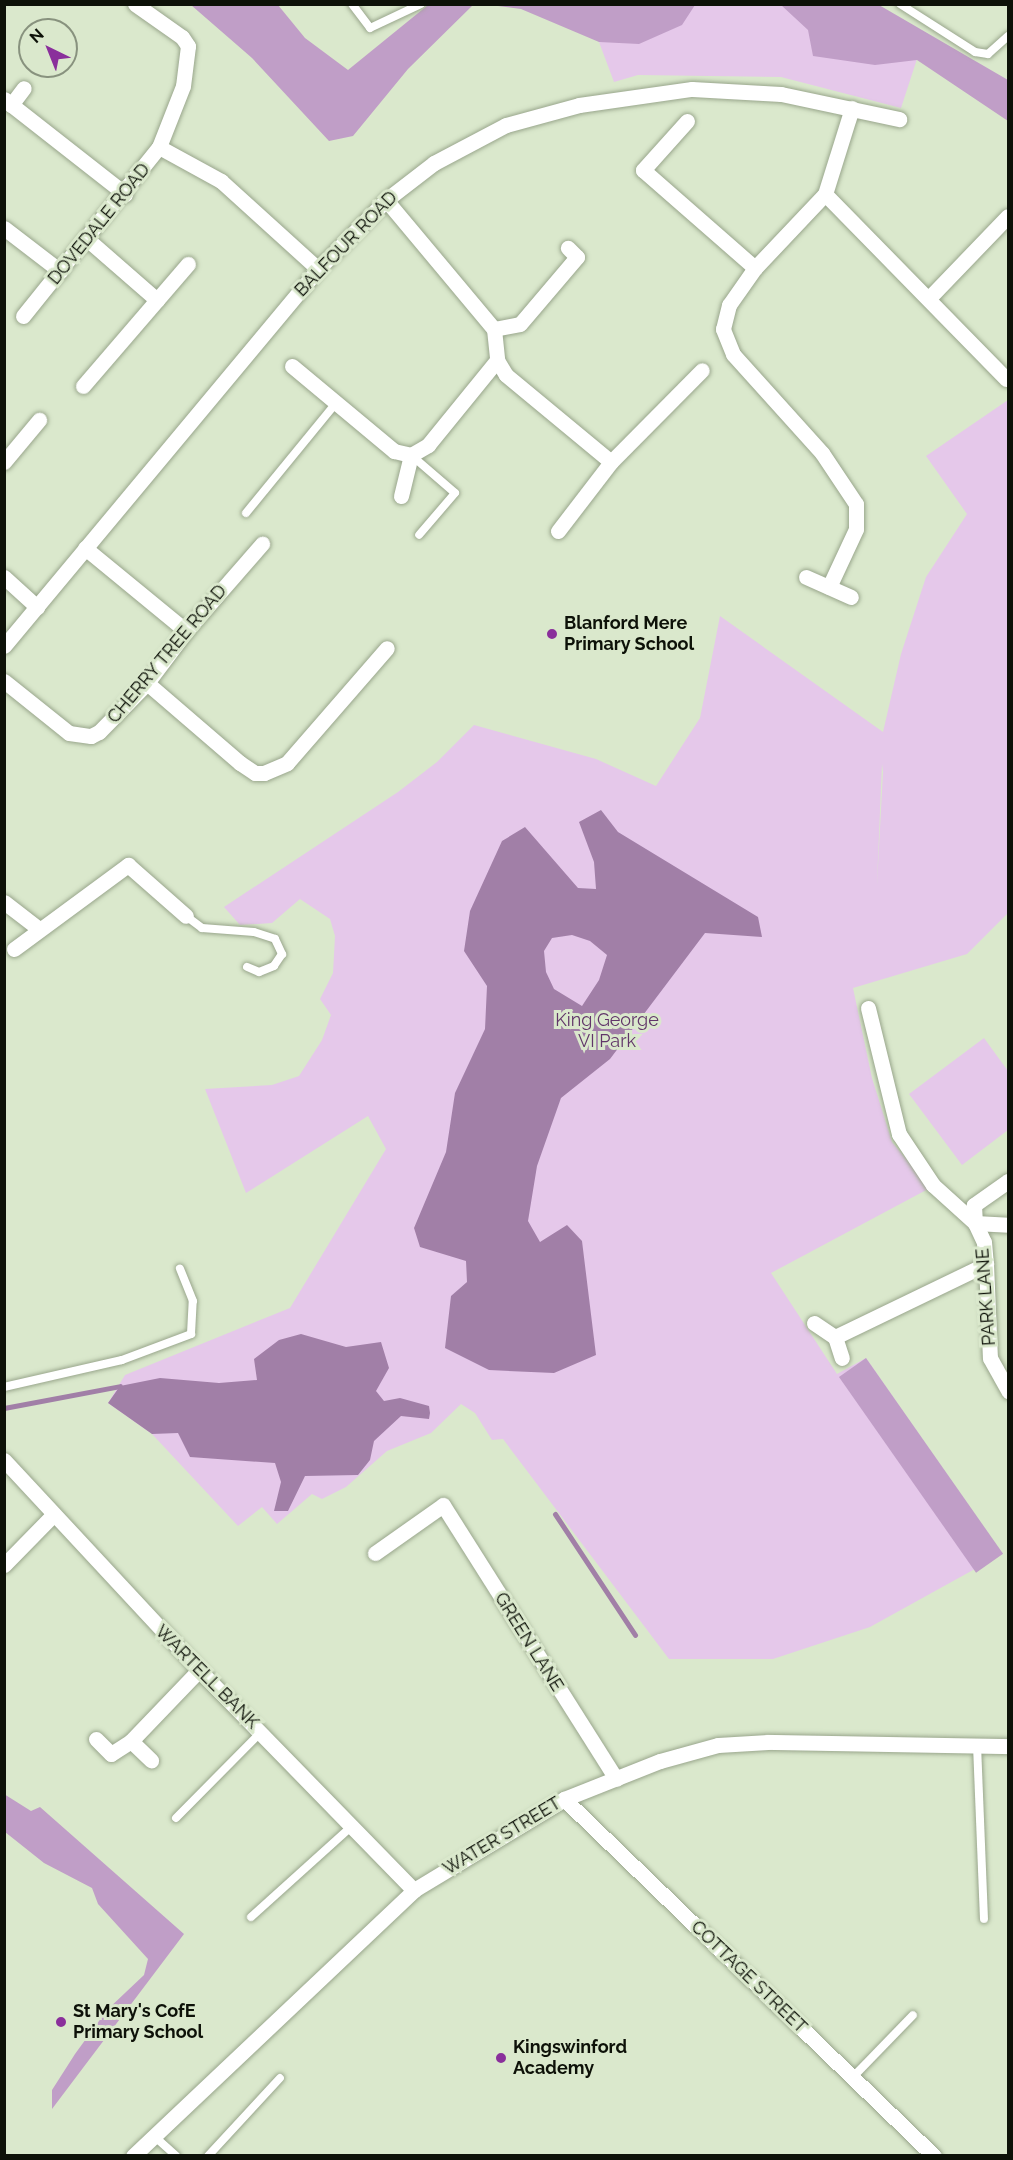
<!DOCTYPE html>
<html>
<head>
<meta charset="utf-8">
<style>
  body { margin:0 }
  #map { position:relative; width:1013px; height:2160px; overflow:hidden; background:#dae8cc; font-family:Raleway,sans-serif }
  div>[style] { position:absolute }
  .green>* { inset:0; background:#e5c8ea }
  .forest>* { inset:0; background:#c09ec7; transform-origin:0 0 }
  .water>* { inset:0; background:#a17fa7 }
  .stream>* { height:5px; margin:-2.5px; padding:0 2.5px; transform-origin:2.5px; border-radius:2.5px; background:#a17fa7 }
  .roads { filter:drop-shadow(0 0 2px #99a68c) drop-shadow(0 0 2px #99a68c) }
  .service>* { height:8px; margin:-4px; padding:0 4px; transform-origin:4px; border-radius:4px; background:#fff }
  .minor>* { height:15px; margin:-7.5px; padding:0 7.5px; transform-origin:7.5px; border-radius:7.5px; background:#fff }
  .dots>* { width:16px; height:16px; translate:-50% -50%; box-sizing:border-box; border:3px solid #dae8cc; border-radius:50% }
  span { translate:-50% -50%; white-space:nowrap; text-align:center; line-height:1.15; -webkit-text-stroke:6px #dae8cc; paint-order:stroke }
  .street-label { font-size:18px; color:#0d1108 }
  .poi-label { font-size:18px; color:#0d1108; font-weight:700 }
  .left { translate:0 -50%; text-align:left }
  .park-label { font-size:18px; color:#613569 }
  .frame { position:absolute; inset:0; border:6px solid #0d1108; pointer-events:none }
  .north { position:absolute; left:18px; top:18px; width:60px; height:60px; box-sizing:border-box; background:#dae8cc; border:2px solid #88927e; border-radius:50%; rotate:317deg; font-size:16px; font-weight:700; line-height:24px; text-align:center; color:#0d1108 }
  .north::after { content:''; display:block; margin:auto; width:21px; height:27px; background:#8a2f9b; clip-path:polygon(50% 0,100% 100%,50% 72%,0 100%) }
</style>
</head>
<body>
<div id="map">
  <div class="green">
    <div style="clip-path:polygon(650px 5px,811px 5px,917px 59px,901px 108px,781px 77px,638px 75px,614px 82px,599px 42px)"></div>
    <div style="clip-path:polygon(evenodd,1008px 400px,1008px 913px,967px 954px,853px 988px,872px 1078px,892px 1142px,930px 1188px,771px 1273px,837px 1374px,866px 1358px,1002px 1554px,870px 1627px,773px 1659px,669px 1659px,503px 1439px,492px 1440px,475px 1413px,461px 1404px,431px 1433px,387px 1451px,346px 1487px,322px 1499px,312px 1494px,277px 1524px,262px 1507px,238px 1526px,152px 1434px,108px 1403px,125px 1375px,290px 1308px,386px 1149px,368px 1116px,246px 1193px,205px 1089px,272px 1085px,299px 1076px,322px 1040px,331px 1015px,320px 999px,333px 973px,335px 936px,330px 919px,300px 899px,272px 923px,240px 925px,224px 907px,398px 792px,437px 762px,474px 725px,596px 759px,656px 786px,700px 718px,720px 616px,883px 732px,901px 654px,926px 577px,967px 514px,926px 456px,1008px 400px,882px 764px,883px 772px,877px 884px,877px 883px,882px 764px)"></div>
    <div style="clip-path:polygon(984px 1038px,1008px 1071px,1008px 1130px,962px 1165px,909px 1094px)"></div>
  </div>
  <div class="forest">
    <div style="clip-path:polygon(191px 5px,278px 5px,305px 38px,348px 70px,428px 5px,473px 5px,408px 69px,353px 136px,329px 141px,252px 58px)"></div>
    <div style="clip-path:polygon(490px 5px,695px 4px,695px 5px,682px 25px,639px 44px,599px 42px,521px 9px)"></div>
    <div style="clip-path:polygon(781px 5px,879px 5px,1008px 80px,1008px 121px,917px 60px,875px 65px,813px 56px,808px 30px)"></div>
    <div style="left:866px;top:1358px;width:239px;height:33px;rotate:55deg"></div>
    <div style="clip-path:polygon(4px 1794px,31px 1811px,40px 1807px,184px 1934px,52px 2109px,52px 2090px,75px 2054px,107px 2010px,144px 1975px,148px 1959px,98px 1904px,92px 1888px,44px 1863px,5px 1832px)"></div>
  </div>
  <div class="water">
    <div style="clip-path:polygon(evenodd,601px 810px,618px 832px,758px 917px,762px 937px,705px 933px,610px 1059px,561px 1098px,537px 1166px,528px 1221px,540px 1242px,567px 1225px,582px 1241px,596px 1355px,554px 1373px,489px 1370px,445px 1348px,451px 1296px,467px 1282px,466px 1261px,420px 1247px,414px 1228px,446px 1152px,455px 1093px,485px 1029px,487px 986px,464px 951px,470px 911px,502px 841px,525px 827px,578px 888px,596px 889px,594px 862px,579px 822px,601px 810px,572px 935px,590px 941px,607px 955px,599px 980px,582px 1006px,554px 989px,546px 972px,544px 951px,552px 938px,572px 935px)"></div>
    <div style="clip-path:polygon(301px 1334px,346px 1347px,381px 1342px,389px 1368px,376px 1391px,384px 1401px,400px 1398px,429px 1406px,430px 1413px,429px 1419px,401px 1416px,374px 1441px,370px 1460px,358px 1475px,305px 1476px,288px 1511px,274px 1511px,281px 1482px,275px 1463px,190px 1457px,178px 1433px,152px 1434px,108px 1403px,120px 1386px,160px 1378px,219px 1383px,257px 1380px,254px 1359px,279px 1340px)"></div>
  </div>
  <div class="stream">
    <div style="left:4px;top:1408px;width:118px;rotate:-10.7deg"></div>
    <div style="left:555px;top:1514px;width:145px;rotate:56.5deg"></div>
  </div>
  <div class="roads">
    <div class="service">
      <div style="left:352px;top:4px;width:30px;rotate:53deg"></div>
      <div style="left:370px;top:28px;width:56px;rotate:-25.2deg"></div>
      <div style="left:900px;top:4px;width:89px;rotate:32.6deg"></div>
      <div style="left:975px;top:52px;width:13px;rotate:9deg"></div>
      <div style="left:988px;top:54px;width:27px;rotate:-42deg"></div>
      <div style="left:411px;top:455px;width:58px;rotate:40.8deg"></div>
      <div style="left:455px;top:493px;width:55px;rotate:130.6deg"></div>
      <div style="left:246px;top:513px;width:142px;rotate:-50.7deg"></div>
      <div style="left:186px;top:916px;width:20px;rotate:37deg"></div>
      <div style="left:202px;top:928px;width:52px;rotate:4.4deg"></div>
      <div style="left:254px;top:932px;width:22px;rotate:18deg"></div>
      <div style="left:275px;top:939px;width:17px;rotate:65deg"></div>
      <div style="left:282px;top:954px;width:14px;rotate:124deg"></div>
      <div style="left:274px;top:966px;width:16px;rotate:158deg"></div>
      <div style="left:259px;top:972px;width:13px;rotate:-157deg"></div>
      <div style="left:4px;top:1387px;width:121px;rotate:-12.9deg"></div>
      <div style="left:122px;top:1360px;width:74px;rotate:-20.6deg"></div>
      <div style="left:191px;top:1334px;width:33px;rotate:-87deg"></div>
      <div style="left:193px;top:1301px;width:35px;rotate:-112deg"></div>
      <div style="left:977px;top:1745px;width:174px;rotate:87.7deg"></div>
      <div style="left:176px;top:1818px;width:121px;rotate:-45.3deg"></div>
      <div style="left:251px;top:1917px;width:136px;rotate:-42deg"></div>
      <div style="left:853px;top:2077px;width:86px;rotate:-45.9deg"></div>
      <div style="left:154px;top:2136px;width:30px;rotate:42deg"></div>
      <div style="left:208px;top:2156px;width:106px;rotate:-47.3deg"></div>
    </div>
    <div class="minor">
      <div style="left:135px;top:4px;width:57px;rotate:35.1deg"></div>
      <div style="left:182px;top:37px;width:11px;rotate:56deg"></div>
      <div style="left:188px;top:46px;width:40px;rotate:97.1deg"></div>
      <div style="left:183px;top:86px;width:66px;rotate:111.5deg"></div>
      <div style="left:4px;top:99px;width:154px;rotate:38.1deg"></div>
      <div style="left:11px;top:105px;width:21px;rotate:-53deg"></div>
      <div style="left:687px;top:121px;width:66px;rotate:131.9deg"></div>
      <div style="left:643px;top:170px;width:149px;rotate:41.2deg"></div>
      <div style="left:825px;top:194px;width:259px;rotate:45.6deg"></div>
      <div style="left:386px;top:200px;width:168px;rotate:50.1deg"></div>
      <div style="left:494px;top:329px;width:31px;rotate:84deg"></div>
      <div style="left:497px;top:360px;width:17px;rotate:59deg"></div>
      <div style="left:506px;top:375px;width:136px;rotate:39.6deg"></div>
      <div style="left:4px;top:228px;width:71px;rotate:37.5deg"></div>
      <div style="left:87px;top:239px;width:93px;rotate:41.1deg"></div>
      <div style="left:930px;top:297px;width:112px;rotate:-46.1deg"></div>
      <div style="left:23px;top:316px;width:217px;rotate:-51.2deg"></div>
      <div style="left:159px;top:147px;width:71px;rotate:28.7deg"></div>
      <div style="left:221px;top:181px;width:131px;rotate:42.2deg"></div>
      <div style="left:494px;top:329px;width:26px;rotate:-11deg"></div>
      <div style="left:520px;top:324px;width:88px;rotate:-49.6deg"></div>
      <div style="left:577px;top:257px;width:13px;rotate:-135deg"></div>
      <div style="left:292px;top:366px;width:133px;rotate:39.8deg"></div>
      <div style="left:394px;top:451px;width:17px;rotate:13deg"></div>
      <div style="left:83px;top:386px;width:161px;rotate:-49.3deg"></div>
      <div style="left:4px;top:462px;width:55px;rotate:-50.2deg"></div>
      <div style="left:401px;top:496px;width:42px;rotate:-76.3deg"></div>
      <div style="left:411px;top:455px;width:20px;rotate:-30deg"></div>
      <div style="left:428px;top:445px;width:109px;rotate:-50.9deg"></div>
      <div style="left:558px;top:531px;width:87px;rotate:-52.5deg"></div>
      <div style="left:611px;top:462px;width:129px;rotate:-45.3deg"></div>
      <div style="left:85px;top:548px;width:131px;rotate:39.4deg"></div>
      <div style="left:4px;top:577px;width:45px;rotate:42.3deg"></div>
      <div style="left:806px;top:577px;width:49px;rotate:24deg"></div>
      <div style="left:829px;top:587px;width:64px;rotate:-65deg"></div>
      <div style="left:856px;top:529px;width:25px;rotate:-90deg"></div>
      <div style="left:856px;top:504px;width:61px;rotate:-123.7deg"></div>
      <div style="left:822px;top:453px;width:133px;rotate:-132deg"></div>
      <div style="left:733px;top:354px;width:27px;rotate:-112deg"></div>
      <div style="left:723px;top:329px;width:25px;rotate:-76deg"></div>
      <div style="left:729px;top:305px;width:45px;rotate:-54.9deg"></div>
      <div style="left:755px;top:268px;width:102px;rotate:-46.6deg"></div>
      <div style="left:825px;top:194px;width:90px;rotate:-72.6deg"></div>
      <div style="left:4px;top:646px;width:491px;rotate:-50.2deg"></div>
      <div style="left:318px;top:269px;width:97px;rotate:-45.4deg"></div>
      <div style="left:386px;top:200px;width:61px;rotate:-37.6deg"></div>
      <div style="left:434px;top:163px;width:81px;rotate:-27.8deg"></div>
      <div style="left:506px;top:125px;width:76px;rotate:-15.3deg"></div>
      <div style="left:579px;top:105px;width:114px;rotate:-8.1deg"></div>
      <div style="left:692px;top:89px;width:89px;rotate:3.2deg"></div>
      <div style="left:781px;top:94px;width:121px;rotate:12deg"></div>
      <div style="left:4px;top:681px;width:83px;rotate:38.7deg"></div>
      <div style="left:69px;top:733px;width:22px;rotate:8deg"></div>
      <div style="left:91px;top:736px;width:9px;rotate:-27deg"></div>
      <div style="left:99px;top:732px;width:69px;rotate:-45.6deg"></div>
      <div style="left:147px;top:683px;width:65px;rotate:-53.1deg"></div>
      <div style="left:186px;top:631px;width:116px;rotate:-48.9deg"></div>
      <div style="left:147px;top:683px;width:123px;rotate:40.7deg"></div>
      <div style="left:240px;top:763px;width:18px;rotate:34deg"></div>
      <div style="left:255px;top:773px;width:9px"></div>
      <div style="left:264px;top:773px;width:25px;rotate:-23deg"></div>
      <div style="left:287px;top:763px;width:152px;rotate:-49deg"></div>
      <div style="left:4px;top:902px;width:44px;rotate:37.6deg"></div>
      <div style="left:14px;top:949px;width:142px;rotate:-36.4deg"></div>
      <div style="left:128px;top:865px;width:77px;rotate:41.3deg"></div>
      <div style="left:868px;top:1008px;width:130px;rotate:76.2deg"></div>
      <div style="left:899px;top:1134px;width:61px;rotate:56.3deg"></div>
      <div style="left:933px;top:1185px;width:57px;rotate:42.1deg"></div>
      <div style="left:975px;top:1223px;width:33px;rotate:3deg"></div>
      <div style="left:1008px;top:1181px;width:42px;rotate:144.8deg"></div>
      <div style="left:974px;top:1205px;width:18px;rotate:87deg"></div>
      <div style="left:975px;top:1223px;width:21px;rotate:65deg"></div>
      <div style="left:984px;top:1242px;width:22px;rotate:85deg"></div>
      <div style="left:986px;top:1264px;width:94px;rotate:87.6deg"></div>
      <div style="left:990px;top:1358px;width:38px;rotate:61deg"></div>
      <div style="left:814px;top:1323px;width:25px;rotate:34deg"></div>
      <div style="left:835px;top:1337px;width:22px;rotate:72deg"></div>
      <div style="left:835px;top:1337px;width:168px;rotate:-25.8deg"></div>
      <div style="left:4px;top:1460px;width:287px;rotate:47.1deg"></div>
      <div style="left:199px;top:1670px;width:308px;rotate:45.7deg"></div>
      <div style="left:375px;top:1553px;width:83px;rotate:-35.2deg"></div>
      <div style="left:443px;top:1505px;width:324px;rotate:57.7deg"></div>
      <div style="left:4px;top:1565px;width:70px;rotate:-45.6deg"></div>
      <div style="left:96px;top:1739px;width:21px;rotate:45deg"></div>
      <div style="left:111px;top:1754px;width:24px;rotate:-33deg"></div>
      <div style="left:131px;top:1741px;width:98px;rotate:-46.2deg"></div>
      <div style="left:131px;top:1741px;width:28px;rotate:44deg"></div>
      <div style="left:564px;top:1799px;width:514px;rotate:43.98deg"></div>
      <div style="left:133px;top:2156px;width:387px;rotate:-43.4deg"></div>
      <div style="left:414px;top:1890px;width:175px;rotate:-31.2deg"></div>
      <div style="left:564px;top:1799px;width:103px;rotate:-21.6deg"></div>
      <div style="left:660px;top:1761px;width:60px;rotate:-15.4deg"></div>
      <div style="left:718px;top:1745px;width:50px;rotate:-3.4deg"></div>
      <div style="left:768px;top:1742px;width:240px;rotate:1deg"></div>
    </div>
  </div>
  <div class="dots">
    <div style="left:552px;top:634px;background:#8a2f9b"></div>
    <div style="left:61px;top:2022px;background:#8a2f9b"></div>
    <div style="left:501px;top:2058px;background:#8a2f9b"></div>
  </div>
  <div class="street-label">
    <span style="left:99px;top:224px;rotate:-51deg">DOVEDALE ROAD</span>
    <span style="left:346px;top:244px;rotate:-46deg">BALFOUR ROAD</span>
    <span style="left:167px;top:654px;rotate:-50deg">CHERRY TREE ROAD</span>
    <span style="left:986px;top:1297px;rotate:-94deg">PARK LANE</span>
    <span style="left:529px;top:1642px;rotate:58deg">GREEN LANE</span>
    <span style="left:207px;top:1677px;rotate:45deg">WARTELL BANK</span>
    <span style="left:502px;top:1836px;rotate:-31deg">WATER STREET</span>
    <span style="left:749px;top:1977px;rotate:44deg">COTTAGE STREET</span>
  </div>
  <div class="poi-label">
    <span class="left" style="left:564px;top:634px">Blanford Mere<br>Primary School</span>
    <span class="left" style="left:73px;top:2022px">St Mary's CofE<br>Primary School</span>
    <span class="left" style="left:513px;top:2058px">Kingswinford<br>Academy</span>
  </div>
  <div class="park-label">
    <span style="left:607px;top:1031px">King George<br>VI Park</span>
  </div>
  <div class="frame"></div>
  <div class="north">N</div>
</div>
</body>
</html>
